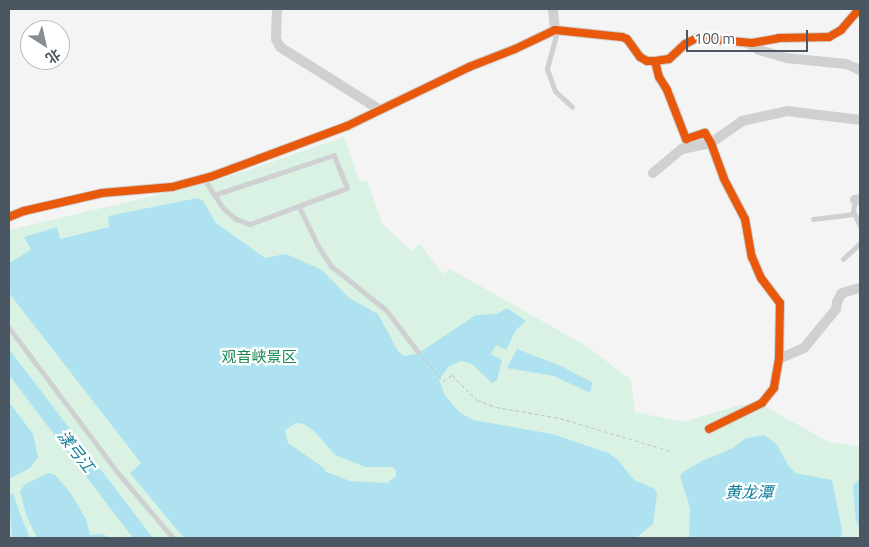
<!DOCTYPE html>
<html>
<head>
<meta charset="utf-8">
<style>
  body { margin:0 }
  #map { position:relative; width:869px; height:547px; overflow:hidden; background:#f4f4f4; font-family:"Titillium Web","Noto Sans SC",sans-serif }
  div>[style] { position:absolute }
  .green>* { inset:0; background:#d9f2e3 }
  .water>* { inset:0; background:#aee2f0 }
  .path>* { height:1px; margin-top:-0.5px; transform-origin:0; background:repeating-linear-gradient(90deg,#bcc7c4 0 4px,transparent 0 6.5px) }
  .lane>* { height:5px; margin:-2.5px; padding:0 2.5px; transform-origin:2.5px; border-radius:2.5px; background:#ced0d2 }
  .street>* { height:10px; margin:-5px; padding:0 5px; transform-origin:5px; border-radius:5px; background:#ced0d2 }
  .cycleway>* { height:8px; margin:-4px; padding:0 4px; transform-origin:4px; border-radius:4px; background:#e8590c }
  span { translate:-50% -50%; white-space:nowrap; text-align:center; line-height:1.15; -webkit-text-stroke:4.5px #fff; paint-order:stroke }
  .park-label { font-size:15px; color:#17864f }
  .water-label { font-size:16px; color:#0c7c9b; font-style:italic }
  .frame { position:absolute; inset:0; border:10px solid #4a5661; pointer-events:none }
  .north { position:absolute; left:20px; top:20px; width:50px; height:50px; box-sizing:border-box; background:#fff; border:1px solid #b7bbc0; border-radius:50%; rotate:145deg; font-size:14px; font-weight:700; line-height:20px; text-align:center; color:#4a5661 }
  .north::after { content:''; display:block; margin:auto; width:18px; height:22px; background:#868d94; clip-path:polygon(50% 0,100% 100%,50% 72%,0 100%) }
  .scale { position:absolute; left:686px; top:30px; width:122px; height:22px; box-sizing:border-box; border:2px solid #4a5661; border-top:0; padding-left:6px; font-size:15px; line-height:18px; white-space:nowrap; color:#4a5661; -webkit-text-stroke:4px #fff; paint-order:stroke }
</style>
</head>
<body>
<div id="map">
  <div class="green">
    <div style="clip-path:polygon(344px 137px,360px 182px,367px 180px,382px 223px,411px 251px,420px 244px,443px 274px,450px 269px,588px 347px,631px 380px,635px 412px,683px 422px,740px 405px,762px 405px,829px 442px,860px 447px,860px 538px,9px 538px,9px 230px,216px 181px)"></div>
  </div>
  <div class="water">
    <div style="clip-path:polygon(evenodd,198px 198px,203px 201px,216px 223px,265px 258px,286px 254px,322px 270px,349px 298px,378px 314px,398px 351px,404px 356px,417px 354px,476px 315px,497px 314px,507px 308px,526px 321px,516px 330px,506px 350px,496px 345px,491px 354px,502px 360px,497px 380px,492px 383px,472px 364px,461px 361px,448px 367px,439px 380px,445px 395px,459px 412px,473px 420px,552px 434px,608px 453px,617px 459px,634px 480px,655px 489px,657px 494px,653px 524px,636px 538px,184px 538px,130px 473px,141px 463px,9px 293px,9px 263px,31px 250px,24px 237px,57px 227px,60px 239px,109px 227px,108px 216px,198px 198px,296px 423px,304px 424px,315px 432px,335px 455px,365px 467px,392px 467px,396px 470px,396px 476px,387px 483px,350px 481px,324px 471px,324px 468px,288px 443px,285px 430px,296px 423px)"></div>
    <div style="clip-path:polygon(9px 349px,153px 538px,133px 538px,9px 375px)"></div>
    <div style="clip-path:polygon(517px 349px,563px 367px,593px 383px,590px 393px,554px 376px,507px 368px)"></div>
    <div style="clip-path:polygon(9px 402px,33px 434px,38px 457px,30px 468px,9px 479px)"></div>
    <div style="clip-path:polygon(765px 435px,777px 445px,788px 465px,795px 473px,832px 480px,842px 531px,841px 538px,689px 538px,690px 508px,680px 476px,683px 472px,702px 461px,733px 448px,746px 438px)"></div>
    <div style="clip-path:polygon(49px 473px,55px 475px,70px 492px,86px 519px,90px 535px,104px 534px,107px 538px,37px 538px,27px 517px,20px 492px,25px 484px)"></div>
    <div style="clip-path:polygon(860px 478px,860px 530px,856px 520px,853px 486px)"></div>
    <div style="clip-path:polygon(13px 493px,20px 514px,30px 538px,12px 538px,9px 496px)"></div>
  </div>
  <div class="path">
    <div style="left:422px;top:356px;width:33px;rotate:50deg"></div>
    <div style="left:443px;top:381px;width:11px;rotate:-34deg"></div>
    <div style="left:452px;top:375px;width:35px;rotate:45deg"></div>
    <div style="left:477px;top:400px;width:20px;rotate:20deg"></div>
    <div style="left:496px;top:407px;width:65px;rotate:9.8deg"></div>
    <div style="left:560px;top:418px;width:116px;rotate:16.6deg"></div>
  </div>
  <div class="lane">
    <div style="left:556px;top:30px;width:5px;rotate:90deg"></div>
    <div style="left:556px;top:35px;width:35px;rotate:105deg"></div>
    <div style="left:547px;top:69px;width:23px;rotate:70deg"></div>
    <div style="left:555px;top:91px;width:23px;rotate:43deg"></div>
    <div style="left:204px;top:179px;width:30px;rotate:57deg"></div>
    <div style="left:220px;top:204px;width:6px;rotate:51deg"></div>
    <div style="left:224px;top:209px;width:16px;rotate:40deg"></div>
    <div style="left:236px;top:219px;width:15px;rotate:20deg"></div>
    <div style="left:250px;top:224px;width:103px;rotate:-20.4deg"></div>
    <div style="left:347px;top:188px;width:35px;rotate:-112deg"></div>
    <div style="left:334px;top:155px;width:126px;rotate:161.6deg"></div>
    <div style="left:855px;top:200px;width:11px;rotate:100deg"></div>
    <div style="left:853px;top:211px;width:17px;rotate:65deg"></div>
    <div style="left:299px;top:207px;width:43px;rotate:64deg"></div>
    <div style="left:318px;top:246px;width:24px;rotate:57deg"></div>
    <div style="left:331px;top:266px;width:70px;rotate:38.7deg"></div>
    <div style="left:386px;top:310px;width:53px;rotate:52.7deg"></div>
    <div style="left:813px;top:219px;width:41px;rotate:-7deg"></div>
    <div style="left:843px;top:259px;width:23px;rotate:-43deg"></div>
    <div style="left:9px;top:328px;width:181px;rotate:53.1deg"></div>
    <div style="left:118px;top:473px;width:85px;rotate:49.8deg"></div>
  </div>
  <div class="street">
    <div style="left:277px;top:9px;width:30px;rotate:92deg"></div>
    <div style="left:276px;top:39px;width:9px;rotate:63deg"></div>
    <div style="left:280px;top:47px;width:117px;rotate:32.1deg"></div>
    <div style="left:553px;top:9px;width:21px;rotate:85deg"></div>
    <div style="left:748px;top:43px;width:13px;rotate:32deg"></div>
    <div style="left:759px;top:50px;width:29px;rotate:16deg"></div>
    <div style="left:787px;top:58px;width:59px;rotate:5.8deg"></div>
    <div style="left:846px;top:64px;width:15px;rotate:23deg"></div>
    <div style="left:655px;top:61px;width:16px;rotate:76deg"></div>
    <div style="left:659px;top:77px;width:15px;rotate:58deg"></div>
    <div style="left:667px;top:90px;width:53px;rotate:68.8deg"></div>
    <div style="left:686px;top:139px;width:20px;rotate:-18deg"></div>
    <div style="left:705px;top:133px;width:12px;rotate:59deg"></div>
    <div style="left:711px;top:143px;width:38px;rotate:70deg"></div>
    <div style="left:724px;top:179px;width:45px;rotate:62.3deg"></div>
    <div style="left:745px;top:219px;width:39px;rotate:80deg"></div>
    <div style="left:752px;top:257px;width:23px;rotate:67deg"></div>
    <div style="left:761px;top:278px;width:31px;rotate:53deg"></div>
    <div style="left:780px;top:303px;width:56px;rotate:91deg"></div>
    <div style="left:779px;top:359px;width:29px;rotate:100deg"></div>
    <div style="left:774px;top:388px;width:19px;rotate:129deg"></div>
    <div style="left:762px;top:403px;width:59px;rotate:153.9deg"></div>
    <div style="left:653px;top:173px;width:38px;rotate:-40deg"></div>
    <div style="left:682px;top:149px;width:30px;rotate:-12deg"></div>
    <div style="left:711px;top:143px;width:38px;rotate:-35deg"></div>
    <div style="left:742px;top:121px;width:46px;rotate:-12.5deg"></div>
    <div style="left:787px;top:111px;width:74px;rotate:7deg"></div>
    <div style="left:855px;top:200px;width:5px;rotate:-11deg"></div>
    <div style="left:9px;top:217px;width:16px;rotate:-22deg"></div>
    <div style="left:24px;top:211px;width:80px;rotate:-13deg"></div>
    <div style="left:102px;top:193px;width:70px;rotate:-4.9deg"></div>
    <div style="left:172px;top:187px;width:39px;rotate:-15deg"></div>
    <div style="left:210px;top:177px;width:146px;rotate:-20.4deg"></div>
    <div style="left:347px;top:126px;width:136px;rotate:-25.8deg"></div>
    <div style="left:469px;top:67px;width:49px;rotate:-21.4deg"></div>
    <div style="left:515px;top:49px;width:44px;rotate:-25.4deg"></div>
    <div style="left:555px;top:30px;width:67px;rotate:6deg"></div>
    <div style="left:622px;top:37px;width:5px;rotate:22deg"></div>
    <div style="left:627px;top:39px;width:22px;rotate:54deg"></div>
    <div style="left:640px;top:57px;width:8px;rotate:30deg"></div>
    <div style="left:647px;top:61px;width:8px"></div>
    <div style="left:655px;top:61px;width:14px;rotate:-8deg"></div>
    <div style="left:669px;top:59px;width:22px;rotate:-43deg"></div>
    <div style="left:685px;top:44px;width:13px;rotate:-27deg"></div>
    <div style="left:697px;top:38px;width:55px;rotate:5.2deg"></div>
    <div style="left:752px;top:43px;width:27px;rotate:-10deg"></div>
    <div style="left:779px;top:38px;width:50px;rotate:-1.1deg"></div>
    <div style="left:829px;top:37px;width:14px;rotate:-30deg"></div>
    <div style="left:841px;top:30px;width:28px;rotate:-49deg"></div>
    <div style="left:779px;top:359px;width:27px;rotate:-24deg"></div>
    <div style="left:804px;top:348px;width:50px;rotate:-50.6deg"></div>
    <div style="left:836px;top:309px;width:7px;rotate:-82deg"></div>
    <div style="left:837px;top:302px;width:10px;rotate:-61deg"></div>
    <div style="left:842px;top:293px;width:19px;rotate:-16deg"></div>
  </div>
  <div class="cycleway">
    <div style="left:655px;top:61px;width:16px;rotate:76deg"></div>
    <div style="left:659px;top:77px;width:15px;rotate:58deg"></div>
    <div style="left:667px;top:90px;width:53px;rotate:68.8deg"></div>
    <div style="left:686px;top:139px;width:20px;rotate:-18deg"></div>
    <div style="left:705px;top:133px;width:12px;rotate:59deg"></div>
    <div style="left:711px;top:143px;width:38px;rotate:70deg"></div>
    <div style="left:724px;top:179px;width:45px;rotate:62.3deg"></div>
    <div style="left:745px;top:219px;width:39px;rotate:80deg"></div>
    <div style="left:752px;top:257px;width:23px;rotate:67deg"></div>
    <div style="left:761px;top:278px;width:31px;rotate:53deg"></div>
    <div style="left:780px;top:303px;width:56px;rotate:91deg"></div>
    <div style="left:779px;top:359px;width:29px;rotate:100deg"></div>
    <div style="left:774px;top:388px;width:19px;rotate:129deg"></div>
    <div style="left:762px;top:403px;width:59px;rotate:153.9deg"></div>
    <div style="left:9px;top:217px;width:16px;rotate:-22deg"></div>
    <div style="left:24px;top:211px;width:80px;rotate:-13deg"></div>
    <div style="left:102px;top:193px;width:70px;rotate:-4.9deg"></div>
    <div style="left:172px;top:187px;width:39px;rotate:-15deg"></div>
    <div style="left:210px;top:177px;width:146px;rotate:-20.4deg"></div>
    <div style="left:347px;top:126px;width:136px;rotate:-25.8deg"></div>
    <div style="left:469px;top:67px;width:49px;rotate:-21.4deg"></div>
    <div style="left:515px;top:49px;width:44px;rotate:-25.4deg"></div>
    <div style="left:555px;top:30px;width:67px;rotate:6deg"></div>
    <div style="left:622px;top:37px;width:5px;rotate:22deg"></div>
    <div style="left:627px;top:39px;width:22px;rotate:54deg"></div>
    <div style="left:640px;top:57px;width:8px;rotate:30deg"></div>
    <div style="left:647px;top:61px;width:8px"></div>
    <div style="left:655px;top:61px;width:14px;rotate:-8deg"></div>
    <div style="left:669px;top:59px;width:22px;rotate:-43deg"></div>
    <div style="left:685px;top:44px;width:13px;rotate:-27deg"></div>
    <div style="left:697px;top:38px;width:55px;rotate:5.2deg"></div>
    <div style="left:752px;top:43px;width:27px;rotate:-10deg"></div>
    <div style="left:779px;top:38px;width:50px;rotate:-1.1deg"></div>
    <div style="left:829px;top:37px;width:14px;rotate:-30deg"></div>
    <div style="left:841px;top:30px;width:28px;rotate:-49deg"></div>
  </div>
  <div class="park-label">
    <span style="left:259px;top:357px">观音峡景区</span>
  </div>
  <div class="water-label">
    <span style="left:76px;top:451px;rotate:52deg">漾弓江</span>
    <span style="left:749px;top:492px">黄龙潭</span>
  </div>
  <div class="frame"></div>
  <div class="north">北</div>
  <div class="scale">100 m</div>
</div>
</body>
</html>
